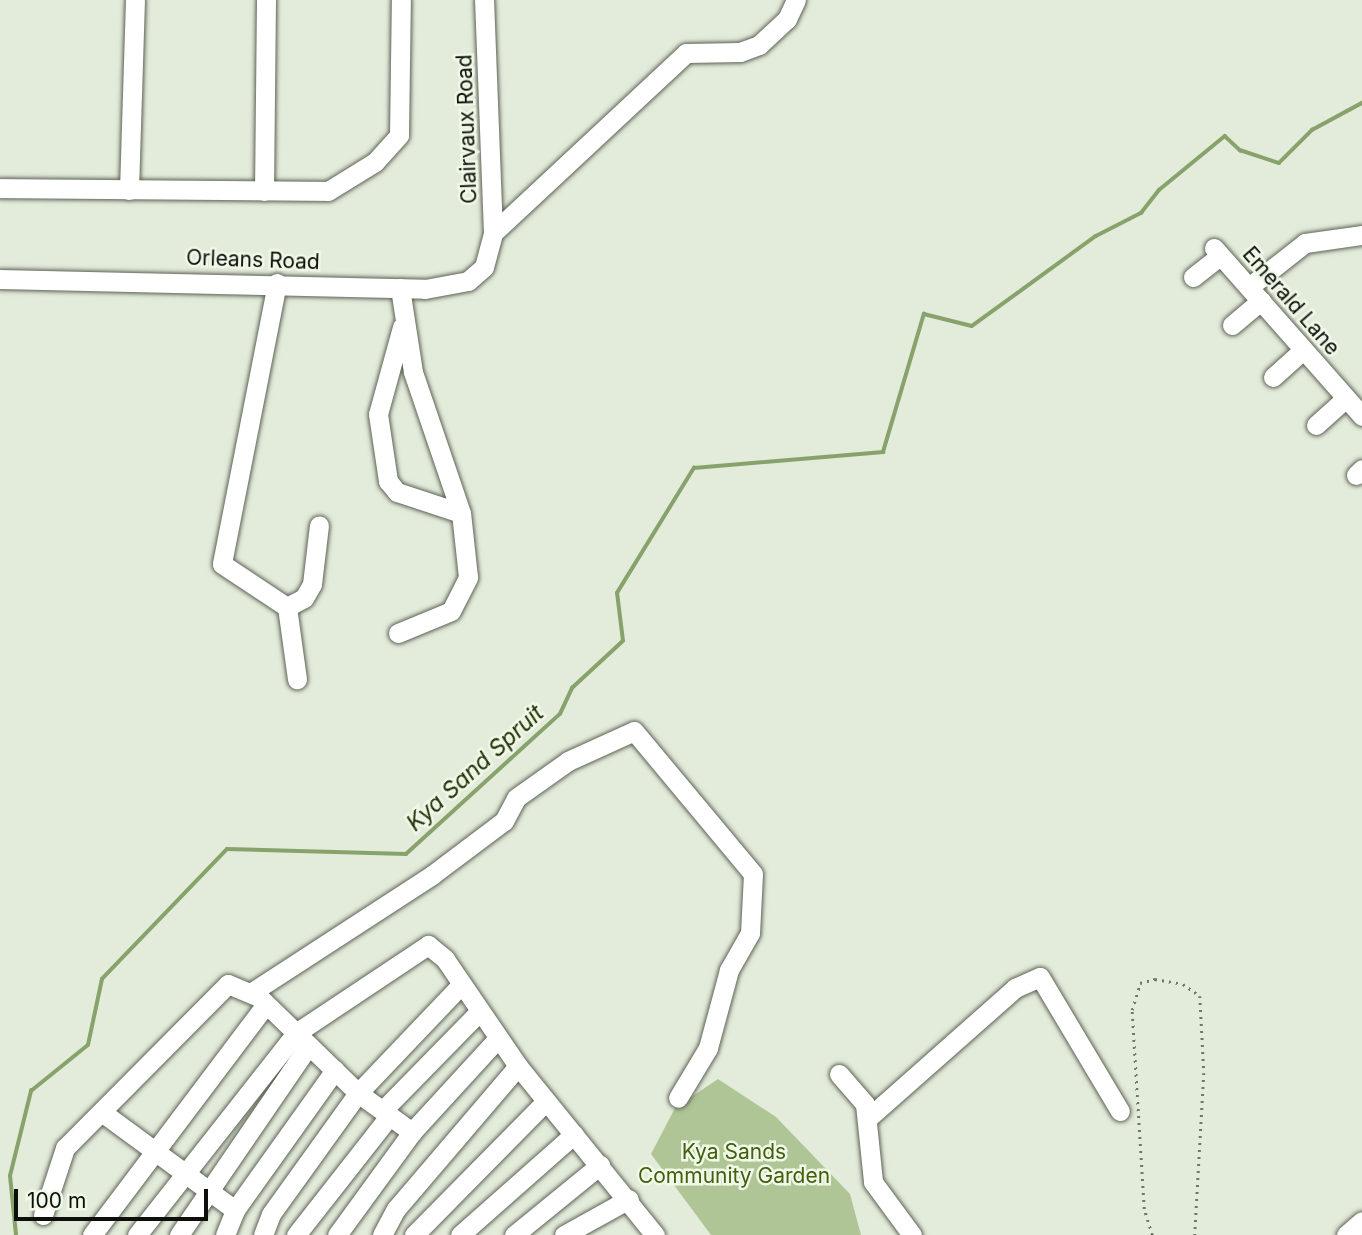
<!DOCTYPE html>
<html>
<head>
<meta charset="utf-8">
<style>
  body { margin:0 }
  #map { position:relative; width:1362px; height:1235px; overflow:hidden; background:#e3ebdb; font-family:Inter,sans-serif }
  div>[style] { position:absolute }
  .green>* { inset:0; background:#afc596 }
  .stream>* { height:3.5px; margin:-1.75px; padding:0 1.75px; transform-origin:1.75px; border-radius:1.75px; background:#88a26b }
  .path>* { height:2.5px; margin-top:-1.25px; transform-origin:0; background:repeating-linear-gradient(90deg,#71766c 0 2px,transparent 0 7px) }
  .roads { filter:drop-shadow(0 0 2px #5c6355) drop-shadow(0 0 2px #5c6355) }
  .minor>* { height:19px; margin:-9.5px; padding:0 9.5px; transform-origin:9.5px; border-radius:9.5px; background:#fff }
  span { translate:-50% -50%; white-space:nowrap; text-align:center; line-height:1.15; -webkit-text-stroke:5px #f0f8e8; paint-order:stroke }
  .street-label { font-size:21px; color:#0c0f0a }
  .park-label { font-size:21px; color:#42600c }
  .water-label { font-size:23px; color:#213107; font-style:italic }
  .scale { position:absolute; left:14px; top:1189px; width:194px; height:32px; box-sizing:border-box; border:4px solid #0c0f0a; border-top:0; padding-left:9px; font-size:21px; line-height:24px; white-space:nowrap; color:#0c0f0a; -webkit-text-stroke:5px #f0f8e8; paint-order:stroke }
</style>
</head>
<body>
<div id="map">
  <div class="green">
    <div style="clip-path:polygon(718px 1079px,776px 1117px,850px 1194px,861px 1235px,711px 1235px,651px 1154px,675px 1108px)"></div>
  </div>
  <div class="stream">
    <div style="left:16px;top:1235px;width:59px;rotate:-95.8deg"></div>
    <div style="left:10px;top:1176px;width:88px;rotate:-76.1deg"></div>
    <div style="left:31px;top:1091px;width:73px;rotate:-38.9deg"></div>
    <div style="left:88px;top:1045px;width:67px;rotate:-78deg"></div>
    <div style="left:102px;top:979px;width:180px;rotate:-46.1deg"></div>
    <div style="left:227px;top:849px;width:179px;rotate:1.6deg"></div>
    <div style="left:406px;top:854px;width:208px;rotate:-42.3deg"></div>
    <div style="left:560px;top:714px;width:29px;rotate:-65deg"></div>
    <div style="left:572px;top:688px;width:69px;rotate:-42.7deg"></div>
    <div style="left:623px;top:641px;width:48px;rotate:-97.1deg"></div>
    <div style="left:617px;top:593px;width:147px;rotate:-58.4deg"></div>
    <div style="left:694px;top:468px;width:190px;rotate:-4.8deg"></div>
    <div style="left:883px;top:452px;width:144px;rotate:-73.5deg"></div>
    <div style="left:924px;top:314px;width:49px;rotate:14deg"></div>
    <div style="left:972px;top:326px;width:153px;rotate:-36deg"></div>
    <div style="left:1096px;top:236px;width:51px;rotate:-27.1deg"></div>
    <div style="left:1141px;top:213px;width:29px;rotate:-52deg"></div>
    <div style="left:1159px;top:190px;width:85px;rotate:-39.3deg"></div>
    <div style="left:1225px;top:136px;width:21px;rotate:43deg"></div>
    <div style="left:1240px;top:150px;width:41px;rotate:18.4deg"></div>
    <div style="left:1279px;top:163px;width:47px;rotate:-45deg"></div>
    <div style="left:1312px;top:130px;width:57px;rotate:-28.4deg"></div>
  </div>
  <div class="path">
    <div style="left:1152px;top:1235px;width:27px;rotate:-107deg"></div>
    <div style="left:1144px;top:1209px;width:199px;rotate:-93.5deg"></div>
    <div style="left:1132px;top:1010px;width:28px;rotate:-73deg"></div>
    <div style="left:1140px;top:983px;width:16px;rotate:-15deg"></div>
    <div style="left:1155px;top:979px;width:28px;rotate:10deg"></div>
    <div style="left:1183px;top:984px;width:21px;rotate:35deg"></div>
    <div style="left:1200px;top:996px;width:77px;rotate:87deg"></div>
    <div style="left:1204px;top:1073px;width:162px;rotate:93.2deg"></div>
  </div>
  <div class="roads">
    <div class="minor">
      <div style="left:0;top:188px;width:328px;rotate:0.5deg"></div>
      <div style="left:328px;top:191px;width:55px;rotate:-31.7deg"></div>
      <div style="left:375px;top:162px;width:36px;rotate:-48deg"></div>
      <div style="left:399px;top:135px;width:135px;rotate:-89.2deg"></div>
      <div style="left:129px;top:190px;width:190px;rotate:-88.2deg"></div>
      <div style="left:264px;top:191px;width:191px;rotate:-89.4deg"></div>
      <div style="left:493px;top:233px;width:264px;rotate:-43deg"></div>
      <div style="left:686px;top:53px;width:54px;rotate:-1.1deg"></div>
      <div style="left:740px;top:52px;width:20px;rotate:-20deg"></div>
      <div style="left:759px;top:45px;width:38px;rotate:-43deg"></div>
      <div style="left:787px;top:19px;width:21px;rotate:-65deg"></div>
      <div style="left:1214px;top:248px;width:224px;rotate:48.6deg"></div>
      <div style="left:1193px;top:277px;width:34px;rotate:-38deg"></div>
      <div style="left:0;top:279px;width:425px;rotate:1.3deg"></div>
      <div style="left:425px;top:289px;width:44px;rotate:-10.5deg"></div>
      <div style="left:468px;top:281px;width:21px;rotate:-41deg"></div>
      <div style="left:484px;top:267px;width:35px;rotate:-75deg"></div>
      <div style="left:493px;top:233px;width:233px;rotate:-92.2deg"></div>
      <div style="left:277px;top:283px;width:286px;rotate:101.1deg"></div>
      <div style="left:222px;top:564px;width:78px;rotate:33.5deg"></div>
      <div style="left:287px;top:607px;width:73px;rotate:82.1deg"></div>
      <div style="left:1249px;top:287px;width:71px;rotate:-38.2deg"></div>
      <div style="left:1305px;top:243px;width:58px;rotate:-8deg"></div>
      <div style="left:1232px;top:325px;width:38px;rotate:-40deg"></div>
      <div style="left:402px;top:327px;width:90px;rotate:105.4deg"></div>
      <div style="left:378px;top:414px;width:68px;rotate:81.5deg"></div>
      <div style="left:388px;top:481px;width:14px;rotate:51deg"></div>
      <div style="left:397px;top:492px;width:67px;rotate:18.2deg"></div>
      <div style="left:1273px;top:377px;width:40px;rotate:-42deg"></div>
      <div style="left:1316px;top:425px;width:40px;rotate:-42deg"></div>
      <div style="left:1356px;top:475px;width:8px;rotate:-45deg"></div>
      <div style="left:287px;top:607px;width:19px;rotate:-28deg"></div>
      <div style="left:304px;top:598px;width:16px;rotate:-60deg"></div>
      <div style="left:312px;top:584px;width:59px;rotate:-83.2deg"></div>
      <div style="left:398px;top:633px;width:57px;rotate:-22.5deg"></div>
      <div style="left:451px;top:611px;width:38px;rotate:-63deg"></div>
      <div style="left:468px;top:577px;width:64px;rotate:-96.2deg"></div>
      <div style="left:461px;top:513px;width:149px;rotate:-108.8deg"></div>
      <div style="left:413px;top:372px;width:85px;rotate:-98.8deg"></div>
      <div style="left:252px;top:992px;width:215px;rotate:-33deg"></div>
      <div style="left:432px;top:875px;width:90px;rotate:-36.9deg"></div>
      <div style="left:504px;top:821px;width:26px;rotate:-62deg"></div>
      <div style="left:516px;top:798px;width:64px;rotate:-35.4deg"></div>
      <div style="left:568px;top:761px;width:72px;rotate:-24.4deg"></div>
      <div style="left:634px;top:731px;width:186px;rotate:50.2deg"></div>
      <div style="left:753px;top:874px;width:59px;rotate:92.9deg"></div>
      <div style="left:750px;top:933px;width:43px;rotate:119.6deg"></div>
      <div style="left:729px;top:970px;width:81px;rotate:105.1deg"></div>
      <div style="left:708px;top:1048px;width:58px;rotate:121deg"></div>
      <div style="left:839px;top:1074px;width:40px;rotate:49deg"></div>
      <div style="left:865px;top:1104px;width:78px;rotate:84.1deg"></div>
      <div style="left:873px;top:1182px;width:66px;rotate:53.7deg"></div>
      <div style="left:383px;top:1110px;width:137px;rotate:-45.6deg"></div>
      <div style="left:103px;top:1113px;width:164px;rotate:36.3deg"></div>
      <div style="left:867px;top:1119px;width:198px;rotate:-41.5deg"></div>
      <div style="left:1015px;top:988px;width:27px;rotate:-24deg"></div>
      <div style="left:1040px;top:977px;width:156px;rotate:59.2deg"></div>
      <div style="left:43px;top:1215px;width:71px;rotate:-71.8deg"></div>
      <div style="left:65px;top:1148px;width:231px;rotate:-45.2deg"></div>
      <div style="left:228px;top:984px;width:34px;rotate:23deg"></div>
      <div style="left:259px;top:997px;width:138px;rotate:44.1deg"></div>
      <div style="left:358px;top:1093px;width:67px;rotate:35.8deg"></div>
      <div style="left:92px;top:1235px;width:289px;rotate:-53deg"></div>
      <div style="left:137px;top:1235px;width:257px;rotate:-51.8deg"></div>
      <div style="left:296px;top:1033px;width:159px;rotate:-33.7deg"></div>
      <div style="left:428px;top:945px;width:22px;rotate:39deg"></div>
      <div style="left:445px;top:959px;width:130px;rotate:55.7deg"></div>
      <div style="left:518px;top:1066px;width:218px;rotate:51deg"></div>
      <div style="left:179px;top:1235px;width:230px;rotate:-55.6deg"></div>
      <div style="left:225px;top:1235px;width:27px;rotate:-68deg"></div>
      <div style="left:235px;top:1210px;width:172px;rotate:-54.5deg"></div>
      <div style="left:263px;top:1235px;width:22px;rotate:-69deg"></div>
      <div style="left:271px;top:1214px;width:149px;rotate:-54.3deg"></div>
      <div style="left:358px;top:1093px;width:149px;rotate:-46.4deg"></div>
      <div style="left:296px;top:1235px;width:152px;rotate:-51.9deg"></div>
      <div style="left:337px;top:1235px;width:127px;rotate:-53.9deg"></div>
      <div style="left:412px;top:1132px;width:127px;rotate:-47.5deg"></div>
      <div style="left:382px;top:1235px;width:30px;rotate:-62deg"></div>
      <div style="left:396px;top:1209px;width:188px;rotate:-49.5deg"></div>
      <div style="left:414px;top:1235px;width:188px;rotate:-45.4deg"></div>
      <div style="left:460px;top:1235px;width:152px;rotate:-41.5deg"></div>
      <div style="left:514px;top:1235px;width:111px;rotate:-39.1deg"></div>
      <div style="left:564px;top:1235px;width:74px;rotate:-29deg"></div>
      <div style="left:1346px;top:1235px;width:21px;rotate:-41deg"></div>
    </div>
  </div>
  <div class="street-label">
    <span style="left:467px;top:129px;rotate:-92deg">Clairvaux Road</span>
    <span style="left:253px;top:260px;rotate:2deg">Orleans Road</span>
    <span style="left:1291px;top:301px;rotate:49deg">Emerald Lane</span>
  </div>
  <div class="park-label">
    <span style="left:734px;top:1164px">Kya Sands<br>Community Garden</span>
  </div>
  <div class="water-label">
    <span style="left:475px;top:768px;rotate:-42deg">Kya Sand Spruit</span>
  </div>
  <div class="scale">100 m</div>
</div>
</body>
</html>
